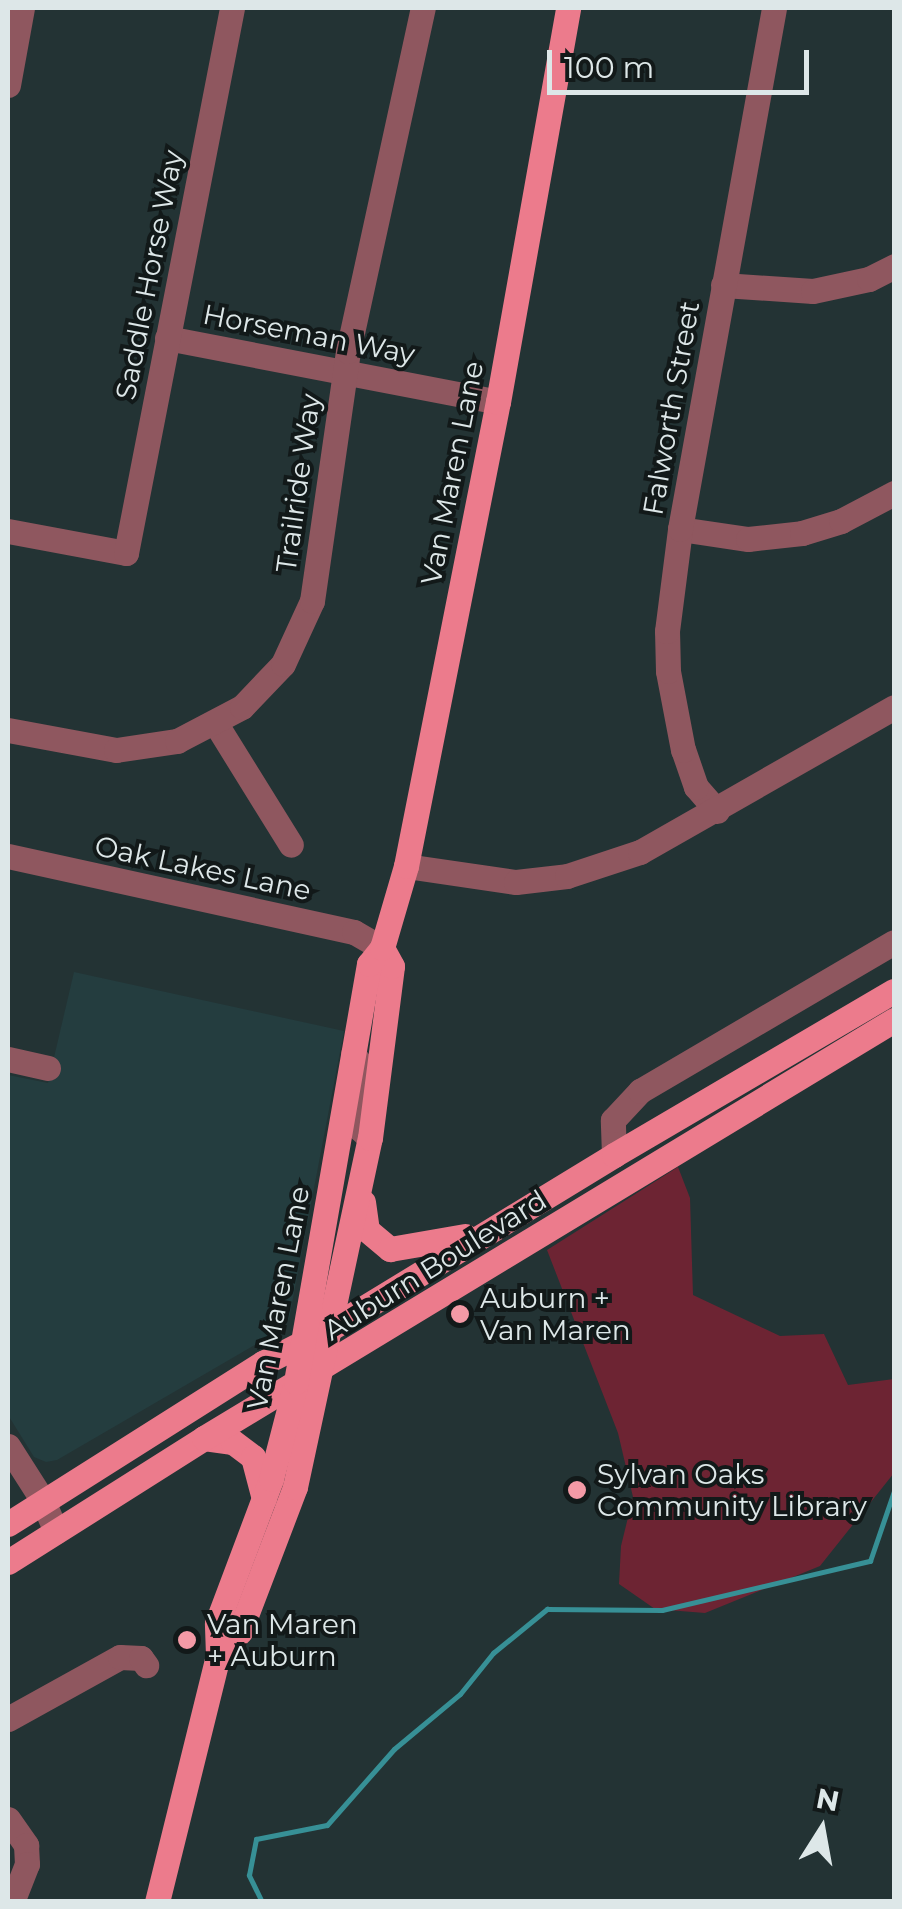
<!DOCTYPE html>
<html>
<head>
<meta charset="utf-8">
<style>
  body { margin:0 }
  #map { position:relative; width:902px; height:1909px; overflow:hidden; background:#233334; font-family:Montserrat,sans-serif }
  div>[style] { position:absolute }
  .built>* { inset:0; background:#243d3f }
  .green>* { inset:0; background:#6d2433 }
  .stream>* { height:5px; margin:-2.5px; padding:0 2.5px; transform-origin:2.5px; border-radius:2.5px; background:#379096 }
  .minor>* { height:25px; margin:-12.5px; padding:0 12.5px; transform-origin:12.5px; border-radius:12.5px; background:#8f575f }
  .major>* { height:25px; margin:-12.5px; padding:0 12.5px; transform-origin:12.5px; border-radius:12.5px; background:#ec7b8c }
  .dots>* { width:28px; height:28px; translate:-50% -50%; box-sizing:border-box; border:5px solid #121919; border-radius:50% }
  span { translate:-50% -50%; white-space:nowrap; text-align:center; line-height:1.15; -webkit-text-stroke:8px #121919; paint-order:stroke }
  .street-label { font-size:28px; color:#dde7e8 }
  .poi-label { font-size:28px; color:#dde7e8 }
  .left { translate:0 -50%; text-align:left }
  .frame { position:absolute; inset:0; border:10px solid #dde7e8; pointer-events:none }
  .north { position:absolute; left:772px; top:1779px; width:100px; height:100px; -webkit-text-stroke:8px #121919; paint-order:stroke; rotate:11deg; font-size:28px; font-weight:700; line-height:40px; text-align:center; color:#dde7e8 }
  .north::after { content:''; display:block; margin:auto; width:35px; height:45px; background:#dde7e8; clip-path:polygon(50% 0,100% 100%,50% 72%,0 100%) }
  .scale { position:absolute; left:547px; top:50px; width:262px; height:45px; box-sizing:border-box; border:5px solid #dde7e8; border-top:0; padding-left:12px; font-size:30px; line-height:35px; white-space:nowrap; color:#dde7e8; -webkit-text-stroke:8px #121919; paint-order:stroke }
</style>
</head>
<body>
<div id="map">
  <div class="built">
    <div style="clip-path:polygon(74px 972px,344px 1031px,289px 1319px,279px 1331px,57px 1460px,46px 1462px,34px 1457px,8px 1415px,8px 1075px,48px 1083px)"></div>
  </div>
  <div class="green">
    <div style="clip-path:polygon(678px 1167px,690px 1198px,693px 1295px,780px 1336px,824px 1334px,848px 1385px,894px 1379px,894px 1473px,820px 1566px,705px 1613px,655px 1609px,619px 1584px,621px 1546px,633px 1497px,618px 1433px,547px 1250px)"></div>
  </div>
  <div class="stream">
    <div style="left:262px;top:1902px;width:30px;rotate:-116deg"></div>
    <div style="left:249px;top:1875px;width:37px;rotate:-79deg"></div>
    <div style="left:256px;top:1839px;width:72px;rotate:-11.2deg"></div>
    <div style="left:327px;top:1825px;width:101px;rotate:-48.6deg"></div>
    <div style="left:394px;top:1749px;width:86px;rotate:-39.8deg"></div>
    <div style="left:460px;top:1694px;width:53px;rotate:-51.2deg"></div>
    <div style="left:493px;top:1653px;width:70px;rotate:-39.2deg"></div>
    <div style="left:547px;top:1609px;width:115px;rotate:0.5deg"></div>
    <div style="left:662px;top:1610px;width:214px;rotate:-13.3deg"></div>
    <div style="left:870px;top:1561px;width:74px;rotate:-71.1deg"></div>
  </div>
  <div class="minor">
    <div style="left:8px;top:85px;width:78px;rotate:-79.7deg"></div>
    <div style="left:723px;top:285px;width:90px;rotate:3.8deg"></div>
    <div style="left:813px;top:291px;width:57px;rotate:-12.1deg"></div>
    <div style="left:869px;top:279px;width:28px;rotate:-27deg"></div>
    <div style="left:167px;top:338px;width:337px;rotate:10.9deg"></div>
    <div style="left:680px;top:529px;width:69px;rotate:8.4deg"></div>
    <div style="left:748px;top:539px;width:54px;rotate:-6.3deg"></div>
    <div style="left:802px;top:533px;width:41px;rotate:-17.1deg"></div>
    <div style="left:841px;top:521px;width:60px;rotate:-27.8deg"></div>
    <div style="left:8px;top:531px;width:120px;rotate:10.6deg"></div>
    <div style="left:126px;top:553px;width:555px;rotate:-78.99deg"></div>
    <div style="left:216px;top:724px;width:142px;rotate:58.2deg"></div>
    <div style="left:8px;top:730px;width:110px;rotate:10.5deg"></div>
    <div style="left:116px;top:750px;width:62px;rotate:-8.4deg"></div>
    <div style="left:177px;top:741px;width:73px;rotate:-27.6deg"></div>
    <div style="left:242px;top:707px;width:59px;rotate:-46.4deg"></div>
    <div style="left:283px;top:664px;width:69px;rotate:-65.3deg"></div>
    <div style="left:312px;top:601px;width:253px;rotate:-81.8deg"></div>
    <div style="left:348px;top:351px;width:351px;rotate:-77.7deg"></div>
    <div style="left:717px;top:811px;width:32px;rotate:-131deg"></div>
    <div style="left:696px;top:787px;width:39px;rotate:-109deg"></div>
    <div style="left:683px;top:750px;width:80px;rotate:-100.8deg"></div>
    <div style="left:668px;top:671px;width:40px;rotate:-91.4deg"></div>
    <div style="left:667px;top:631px;width:103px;rotate:-82.7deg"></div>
    <div style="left:680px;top:529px;width:529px;rotate:-79.77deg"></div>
    <div style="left:8px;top:856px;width:354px;rotate:12.4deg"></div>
    <div style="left:354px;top:932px;width:32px;rotate:30deg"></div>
    <div style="left:406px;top:866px;width:111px;rotate:8.3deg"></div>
    <div style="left:516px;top:882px;width:51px;rotate:-6.7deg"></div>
    <div style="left:567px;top:876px;width:77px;rotate:-18.2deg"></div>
    <div style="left:640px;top:852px;width:292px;rotate:-29.7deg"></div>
    <div style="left:353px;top:1054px;width:20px;rotate:53deg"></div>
    <div style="left:365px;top:1070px;width:59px;rotate:94.8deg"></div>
    <div style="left:360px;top:1129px;width:13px;rotate:42deg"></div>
    <div style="left:8px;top:1059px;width:41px;rotate:12.7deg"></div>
    <div style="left:614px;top:1155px;width:35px;rotate:-92deg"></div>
    <div style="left:613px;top:1120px;width:40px;rotate:-47deg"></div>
    <div style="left:640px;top:1091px;width:294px;rotate:-30.4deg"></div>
    <div style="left:8px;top:1446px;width:65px;rotate:57.5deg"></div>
    <div style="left:43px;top:1501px;width:33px;rotate:67deg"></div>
    <div style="left:8px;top:1719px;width:128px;rotate:-29deg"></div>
    <div style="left:120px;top:1657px;width:21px;rotate:3deg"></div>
    <div style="left:141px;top:1658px;width:9px;rotate:54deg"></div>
    <div style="left:8px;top:1819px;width:32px;rotate:55deg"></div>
    <div style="left:26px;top:1845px;width:19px;rotate:87deg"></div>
    <div style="left:27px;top:1864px;width:41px;rotate:111.5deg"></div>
  </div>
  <div class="major">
    <div style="left:363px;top:1202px;width:28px;rotate:82deg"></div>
    <div style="left:367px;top:1230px;width:30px;rotate:40deg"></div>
    <div style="left:390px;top:1249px;width:76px;rotate:-9.8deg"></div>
    <div style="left:204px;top:1438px;width:29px;rotate:8deg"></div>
    <div style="left:233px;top:1442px;width:25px;rotate:37deg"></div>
    <div style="left:253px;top:1457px;width:43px;rotate:75.3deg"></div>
    <div style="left:8px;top:1524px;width:302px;rotate:-32.3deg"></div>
    <div style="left:263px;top:1363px;width:71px;rotate:-26.9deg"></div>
    <div style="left:326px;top:1331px;width:338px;rotate:-31.4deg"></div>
    <div style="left:614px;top:1155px;width:324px;rotate:-30.4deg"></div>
    <div style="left:8px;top:1562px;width:232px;rotate:-32.3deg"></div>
    <div style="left:204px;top:1438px;width:807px;rotate:-31.21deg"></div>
    <div style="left:218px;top:1655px;width:33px;rotate:-47deg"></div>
    <div style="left:240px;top:1631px;width:154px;rotate:-69.1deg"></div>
    <div style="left:295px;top:1487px;width:357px;rotate:-77.9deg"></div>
    <div style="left:370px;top:1138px;width:173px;rotate:-82.7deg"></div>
    <div style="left:392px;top:966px;width:21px;rotate:-119deg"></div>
    <div style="left:157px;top:1902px;width:254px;rotate:-76.1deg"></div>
    <div style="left:218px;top:1655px;width:32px;rotate:-92deg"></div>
    <div style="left:217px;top:1623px;width:154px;rotate:-69.4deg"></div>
    <div style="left:271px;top:1479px;width:100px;rotate:-75.5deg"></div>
    <div style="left:296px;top:1382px;width:424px;rotate:-80.1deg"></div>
    <div style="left:369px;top:964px;width:21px;rotate:-51deg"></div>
    <div style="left:382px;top:948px;width:85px;rotate:-73.7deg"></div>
    <div style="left:406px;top:866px;width:473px;rotate:-78.8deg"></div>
    <div style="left:498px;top:402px;width:400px;rotate:-79.9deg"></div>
  </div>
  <div class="dots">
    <div style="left:460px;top:1314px;background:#f49aa6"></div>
    <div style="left:577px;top:1490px;background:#f49aa6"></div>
    <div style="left:187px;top:1640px;background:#f49aa6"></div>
  </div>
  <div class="street-label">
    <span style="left:149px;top:275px;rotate:-79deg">Saddle Horse Way</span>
    <span style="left:309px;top:334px;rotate:11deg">Horseman Way</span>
    <span style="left:671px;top:408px;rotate:-80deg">Falworth Street</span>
    <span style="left:452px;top:473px;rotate:-79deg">Van Maren Lane</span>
    <span style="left:298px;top:483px;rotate:-82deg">Trailride Way</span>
    <span style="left:203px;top:868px;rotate:12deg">Oak Lakes Lane</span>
    <span style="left:435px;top:1265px;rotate:-32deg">Auburn Boulevard</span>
    <span style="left:278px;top:1298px;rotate:-79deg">Van Maren Lane</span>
  </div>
  <div class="poi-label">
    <span class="left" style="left:480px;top:1314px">Auburn +<br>Van Maren</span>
    <span class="left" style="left:597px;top:1490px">Sylvan Oaks<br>Community Library</span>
    <span class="left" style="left:207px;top:1640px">Van Maren<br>+ Auburn</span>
  </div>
  <div class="frame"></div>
  <div class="north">N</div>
  <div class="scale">100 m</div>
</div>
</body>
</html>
